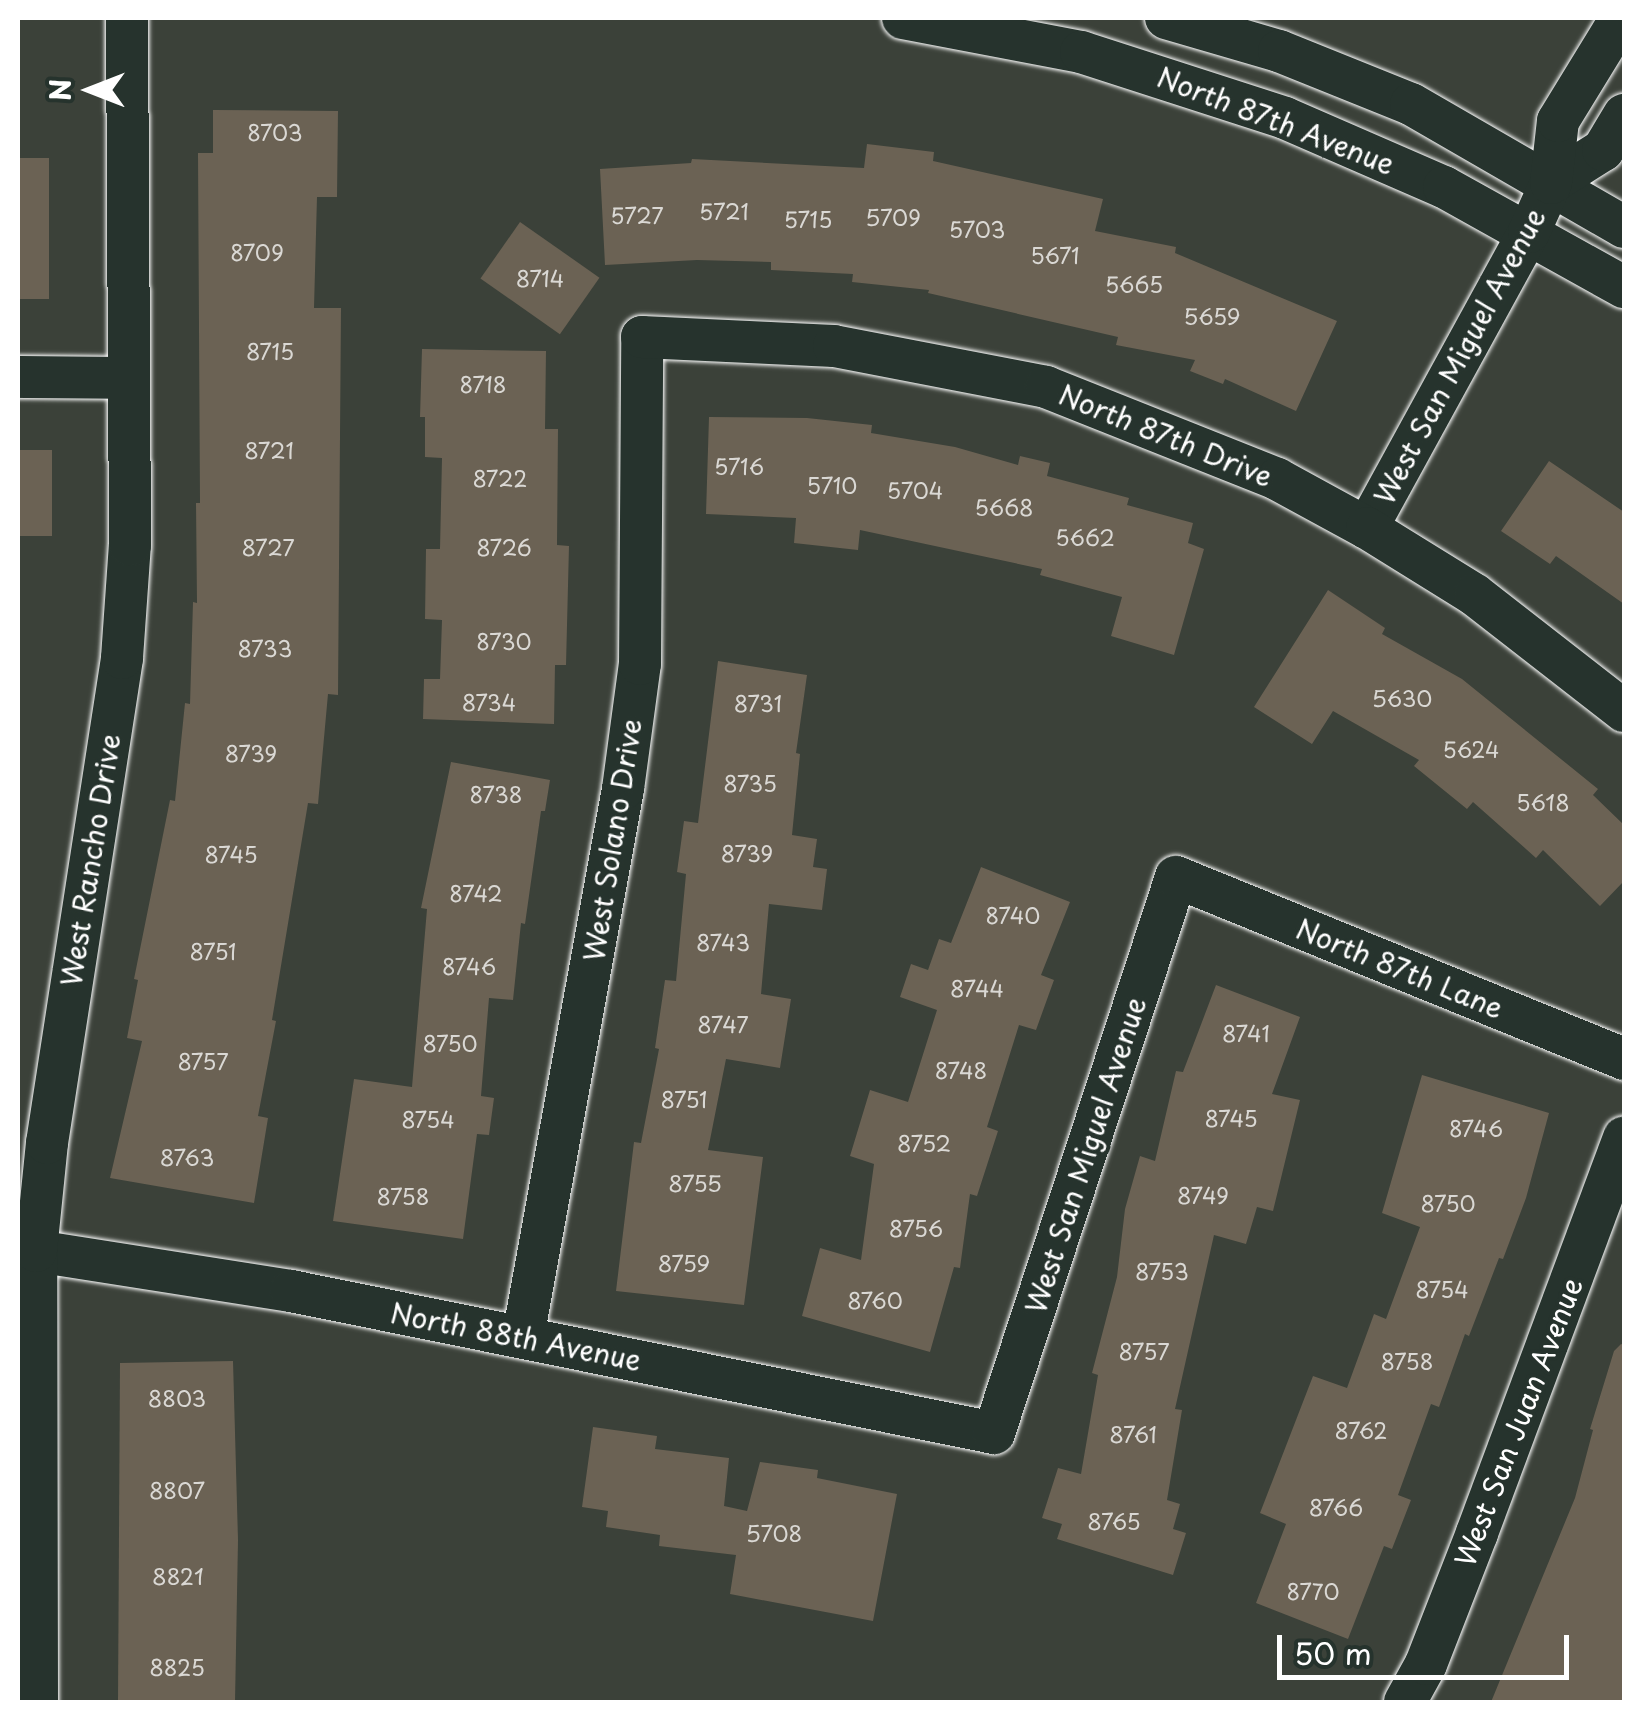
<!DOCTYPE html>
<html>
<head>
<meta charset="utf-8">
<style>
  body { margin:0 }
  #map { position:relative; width:1642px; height:1720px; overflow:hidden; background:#3b4139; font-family:"Playpen Sans",sans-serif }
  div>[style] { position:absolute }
  .building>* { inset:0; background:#6b6254; transform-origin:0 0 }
  .roads { filter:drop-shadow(0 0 2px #fff) drop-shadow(0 0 2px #fff) }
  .minor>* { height:42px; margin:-21px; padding:0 21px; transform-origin:21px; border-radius:21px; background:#26332d }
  span { translate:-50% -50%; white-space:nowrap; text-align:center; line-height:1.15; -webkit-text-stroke:8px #26332d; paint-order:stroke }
  .number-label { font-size:22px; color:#dad8d4 }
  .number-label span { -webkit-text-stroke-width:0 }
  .street-label { font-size:28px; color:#fff }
  .frame { position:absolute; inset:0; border:20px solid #fff; pointer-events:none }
  .north { position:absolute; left:40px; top:40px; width:100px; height:100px; -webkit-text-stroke:8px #26332d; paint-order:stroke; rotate:270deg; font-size:28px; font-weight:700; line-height:40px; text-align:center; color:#fff }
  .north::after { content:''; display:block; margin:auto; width:35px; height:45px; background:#fff; clip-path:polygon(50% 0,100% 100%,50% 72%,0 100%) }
  .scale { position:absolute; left:1277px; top:1635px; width:292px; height:45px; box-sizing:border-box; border:5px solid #fff; border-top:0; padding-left:12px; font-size:30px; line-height:35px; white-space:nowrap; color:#fff; -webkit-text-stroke:8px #26332d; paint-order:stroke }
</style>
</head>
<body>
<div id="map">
  <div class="building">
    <div style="clip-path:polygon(213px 110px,338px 111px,337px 197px,317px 197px,314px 308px,341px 308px,338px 695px,328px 694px,318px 804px,308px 803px,272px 1020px,276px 1021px,258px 1116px,268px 1118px,254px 1203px,110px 1178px,142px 1041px,127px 1038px,138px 980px,134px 979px,170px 800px,175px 801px,185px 703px,190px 704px,193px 602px,197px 603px,196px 503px,200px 503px,198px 153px,213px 153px)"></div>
    <div style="clip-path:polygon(867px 144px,934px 152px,933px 161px,1103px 199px,1095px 231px,1176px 247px,1175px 253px,1337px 321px,1296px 411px,1225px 379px,1223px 384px,1190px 371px,1195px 360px,1116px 345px,1118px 337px,928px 293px,929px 290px,852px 282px,853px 274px,771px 270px,771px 262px,697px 260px,605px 265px,600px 169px,691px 163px,692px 159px,864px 168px)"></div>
    <div style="left:18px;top:158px;width:31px;height:141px"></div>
    <div style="left:520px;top:222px;width:97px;height:69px;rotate:35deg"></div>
    <div style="clip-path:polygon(422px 349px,546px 351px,545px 429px,558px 429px,557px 545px,569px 546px,566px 665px,555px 665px,554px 724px,423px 719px,424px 679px,440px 679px,442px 620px,425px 619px,426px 549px,440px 549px,442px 458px,425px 457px,425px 417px,420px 417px)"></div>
    <div style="clip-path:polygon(709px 417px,807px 418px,872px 425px,871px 433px,955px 447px,1018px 465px,1020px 456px,1050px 463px,1047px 476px,1129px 498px,1127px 505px,1193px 523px,1188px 543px,1204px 549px,1174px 655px,1111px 636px,1122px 597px,1040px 575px,1042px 569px,860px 530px,858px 550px,794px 543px,796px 518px,706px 514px)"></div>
    <div style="left:18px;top:450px;width:34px;height:86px"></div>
    <div style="clip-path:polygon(1549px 461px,1624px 512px,1624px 604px,1556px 556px,1550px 564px,1501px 531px)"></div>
    <div style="clip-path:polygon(1328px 590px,1385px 628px,1382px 634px,1462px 679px,1598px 789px,1593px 795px,1624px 825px,1624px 881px,1600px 906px,1543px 850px,1536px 858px,1473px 802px,1467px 809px,1414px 766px,1419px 760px,1333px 711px,1312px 744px,1254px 707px)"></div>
    <div style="clip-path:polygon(718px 661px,807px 675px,796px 753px,800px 754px,792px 835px,817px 839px,813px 867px,827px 869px,822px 910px,769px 904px,761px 994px,791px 999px,780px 1068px,726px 1059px,708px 1150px,763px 1157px,744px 1305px,616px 1291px,634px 1142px,641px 1143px,659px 1049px,655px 1048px,665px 980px,676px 981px,686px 874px,677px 872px,684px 821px,698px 823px)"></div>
    <div style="clip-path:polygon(451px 762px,550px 780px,545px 811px,541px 811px,525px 924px,521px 923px,513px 1000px,489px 998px,481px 1096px,494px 1098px,489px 1135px,477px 1134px,463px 1239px,333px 1221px,354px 1079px,412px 1087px,427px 909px,421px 908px)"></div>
    <div style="clip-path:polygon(981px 867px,1070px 902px,1041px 975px,1054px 980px,1036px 1030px,1019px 1025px,987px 1127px,998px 1131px,977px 1196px,970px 1194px,960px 1268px,954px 1267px,930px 1352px,802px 1316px,820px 1248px,861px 1260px,874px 1164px,850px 1156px,870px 1090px,908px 1102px,937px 1010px,900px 997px,911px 964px,928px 970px,939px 939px,951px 943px)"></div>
    <div style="clip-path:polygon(1216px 985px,1300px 1017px,1272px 1094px,1300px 1100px,1273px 1211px,1257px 1207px,1246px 1244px,1214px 1235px,1175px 1409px,1182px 1410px,1167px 1500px,1180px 1504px,1173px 1529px,1186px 1533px,1173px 1575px,1057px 1539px,1062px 1524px,1042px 1518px,1058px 1468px,1081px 1474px,1098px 1375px,1092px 1373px,1117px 1277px,1125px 1209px,1140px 1156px,1155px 1161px,1176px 1071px,1183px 1072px)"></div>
    <div style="clip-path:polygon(1422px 1075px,1549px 1113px,1526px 1198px,1503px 1259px,1499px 1258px,1469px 1336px,1465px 1334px,1439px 1407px,1431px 1404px,1398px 1495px,1411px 1500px,1392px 1549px,1384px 1546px,1348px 1639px,1256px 1603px,1286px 1524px,1260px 1513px,1313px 1376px,1347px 1388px,1374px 1314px,1386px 1319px,1420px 1227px,1382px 1213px)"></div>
    <div style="clip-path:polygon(1621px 1344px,1624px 1345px,1624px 1702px,1491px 1702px,1575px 1498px,1593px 1430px,1590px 1429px,1614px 1351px)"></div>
    <div style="clip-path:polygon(233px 1361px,238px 1540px,235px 1702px,118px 1702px,120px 1363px)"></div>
    <div style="clip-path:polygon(593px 1427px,657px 1436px,655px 1449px,729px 1458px,724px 1506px,747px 1511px,760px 1462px,818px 1470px,817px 1478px,897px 1494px,873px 1621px,730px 1594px,736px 1555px,659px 1546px,660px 1535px,606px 1527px,608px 1511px,582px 1507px)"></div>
  </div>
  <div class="roads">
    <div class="minor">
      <div style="left:903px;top:18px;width:181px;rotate:10.8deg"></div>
      <div style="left:1081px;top:52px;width:214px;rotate:17.9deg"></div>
      <div style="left:1285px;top:118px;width:173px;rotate:23.5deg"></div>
      <div style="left:1444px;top:187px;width:206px;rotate:29.1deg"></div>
      <div style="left:1166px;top:18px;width:118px;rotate:16.3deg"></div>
      <div style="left:1279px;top:51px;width:142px;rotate:21.9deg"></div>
      <div style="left:1411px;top:104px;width:246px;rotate:30deg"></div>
      <div style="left:1551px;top:183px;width:62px;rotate:-32.4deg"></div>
      <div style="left:1603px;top:150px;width:41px;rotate:-59deg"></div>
      <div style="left:18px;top:377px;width:108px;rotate:0.5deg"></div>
      <div style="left:1367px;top:528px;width:337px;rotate:-61.3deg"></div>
      <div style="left:1529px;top:232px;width:54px;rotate:-65.8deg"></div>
      <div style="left:1551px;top:183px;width:62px;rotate:-83.6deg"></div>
      <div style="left:1558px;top:121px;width:121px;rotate:-58.5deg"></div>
      <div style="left:36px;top:1251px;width:258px;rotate:8.9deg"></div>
      <div style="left:291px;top:1291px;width:717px;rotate:11.42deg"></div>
      <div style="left:994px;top:1433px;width:585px;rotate:-71.87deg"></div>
      <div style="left:1176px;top:877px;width:484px;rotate:22.1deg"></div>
      <div style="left:523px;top:1337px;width:557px;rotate:-79.66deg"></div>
      <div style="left:623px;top:789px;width:126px;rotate:-82.3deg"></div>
      <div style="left:640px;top:664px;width:327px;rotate:-89.6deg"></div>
      <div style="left:642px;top:337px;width:192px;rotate:2.7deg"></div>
      <div style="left:834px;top:346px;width:216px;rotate:10.9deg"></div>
      <div style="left:1046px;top:387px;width:249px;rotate:21.7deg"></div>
      <div style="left:1277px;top:479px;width:102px;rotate:28.6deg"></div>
      <div style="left:1367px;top:528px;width:127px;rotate:31.8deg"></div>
      <div style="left:1475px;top:595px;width:189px;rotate:37.9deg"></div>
      <div style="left:37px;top:1702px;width:451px;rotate:-90.1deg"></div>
      <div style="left:36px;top:1251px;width:109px;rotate:-84.2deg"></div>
      <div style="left:47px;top:1143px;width:491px;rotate:-81.2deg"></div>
      <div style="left:122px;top:658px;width:113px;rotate:-86deg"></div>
      <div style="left:130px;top:545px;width:527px;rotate:-90.33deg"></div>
      <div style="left:1405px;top:1702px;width:43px;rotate:-61.1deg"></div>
      <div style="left:1426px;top:1664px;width:141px;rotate:-68.7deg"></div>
      <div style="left:1477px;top:1533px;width:422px;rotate:-69.6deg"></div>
    </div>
  </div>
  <div class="number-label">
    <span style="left:275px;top:132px">8703</span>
    <span style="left:724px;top:211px">5721</span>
    <span style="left:637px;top:215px">5727</span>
    <span style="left:893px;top:217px">5709</span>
    <span style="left:808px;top:219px">5715</span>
    <span style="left:977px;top:229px">5703</span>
    <span style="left:257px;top:252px">8709</span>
    <span style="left:1055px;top:255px">5671</span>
    <span style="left:540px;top:278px">8714</span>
    <span style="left:1134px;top:284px">5665</span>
    <span style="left:1212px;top:316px">5659</span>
    <span style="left:270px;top:351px">8715</span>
    <span style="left:483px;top:384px">8718</span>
    <span style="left:269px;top:450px">8721</span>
    <span style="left:739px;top:466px">5716</span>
    <span style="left:500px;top:478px">8722</span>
    <span style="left:832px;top:485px">5710</span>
    <span style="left:915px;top:490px">5704</span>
    <span style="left:1004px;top:507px">5668</span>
    <span style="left:1085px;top:537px">5662</span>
    <span style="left:268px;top:547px">8727</span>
    <span style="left:504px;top:547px">8726</span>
    <span style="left:504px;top:641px">8730</span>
    <span style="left:265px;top:648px">8733</span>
    <span style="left:1402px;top:698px">5630</span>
    <span style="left:489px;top:702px">8734</span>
    <span style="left:758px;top:703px">8731</span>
    <span style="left:1471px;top:749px">5624</span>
    <span style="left:251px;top:753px">8739</span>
    <span style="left:750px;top:783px">8735</span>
    <span style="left:496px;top:794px">8738</span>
    <span style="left:1543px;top:802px">5618</span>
    <span style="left:747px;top:853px">8739</span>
    <span style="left:231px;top:854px">8745</span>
    <span style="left:476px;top:893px">8742</span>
    <span style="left:1013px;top:915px">8740</span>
    <span style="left:723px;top:942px">8743</span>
    <span style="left:213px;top:951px">8751</span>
    <span style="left:469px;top:966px">8746</span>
    <span style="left:977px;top:988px">8744</span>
    <span style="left:723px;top:1024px">8747</span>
    <span style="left:1246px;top:1033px">8741</span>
    <span style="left:450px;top:1043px">8750</span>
    <span style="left:203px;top:1061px">8757</span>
    <span style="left:961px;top:1070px">8748</span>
    <span style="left:684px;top:1099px">8751</span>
    <span style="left:1231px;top:1118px">8745</span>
    <span style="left:428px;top:1119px">8754</span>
    <span style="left:1476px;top:1128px">8746</span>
    <span style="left:924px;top:1143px">8752</span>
    <span style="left:187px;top:1157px">8763</span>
    <span style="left:695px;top:1183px">8755</span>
    <span style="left:1203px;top:1195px">8749</span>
    <span style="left:403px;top:1196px">8758</span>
    <span style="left:1448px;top:1203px">8750</span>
    <span style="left:916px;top:1228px">8756</span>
    <span style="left:684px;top:1263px">8759</span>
    <span style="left:1162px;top:1271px">8753</span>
    <span style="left:1442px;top:1289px">8754</span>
    <span style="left:875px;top:1300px">8760</span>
    <span style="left:1144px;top:1351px">8757</span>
    <span style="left:1407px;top:1361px">8758</span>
    <span style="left:177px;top:1398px">8803</span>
    <span style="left:1361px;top:1430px">8762</span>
    <span style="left:1133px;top:1434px">8761</span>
    <span style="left:177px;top:1490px">8807</span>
    <span style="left:1336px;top:1507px">8766</span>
    <span style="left:1114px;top:1521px">8765</span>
    <span style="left:774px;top:1533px">5708</span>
    <span style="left:178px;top:1576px">8821</span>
    <span style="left:1313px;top:1591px">8770</span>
    <span style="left:177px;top:1667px">8825</span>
  </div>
  <div class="street-label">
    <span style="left:1276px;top:120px;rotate:21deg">North 87th Avenue</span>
    <span style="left:1459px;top:356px;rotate:-62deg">West San Miguel Avenue</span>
    <span style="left:1166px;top:435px;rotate:22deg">North 87th Drive</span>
    <span style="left:612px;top:840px;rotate:-81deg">West Solano Drive</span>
    <span style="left:90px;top:860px;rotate:-81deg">West Rancho Drive</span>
    <span style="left:1400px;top:968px;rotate:22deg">North 87th Lane</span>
    <span style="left:1085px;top:1155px;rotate:-72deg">West San Miguel Avenue</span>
    <span style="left:516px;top:1336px;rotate:11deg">North 88th Avenue</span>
    <span style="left:1518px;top:1422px;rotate:-69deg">West San Juan Avenue</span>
  </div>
  <div class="frame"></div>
  <div class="north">N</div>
  <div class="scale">50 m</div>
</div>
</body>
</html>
